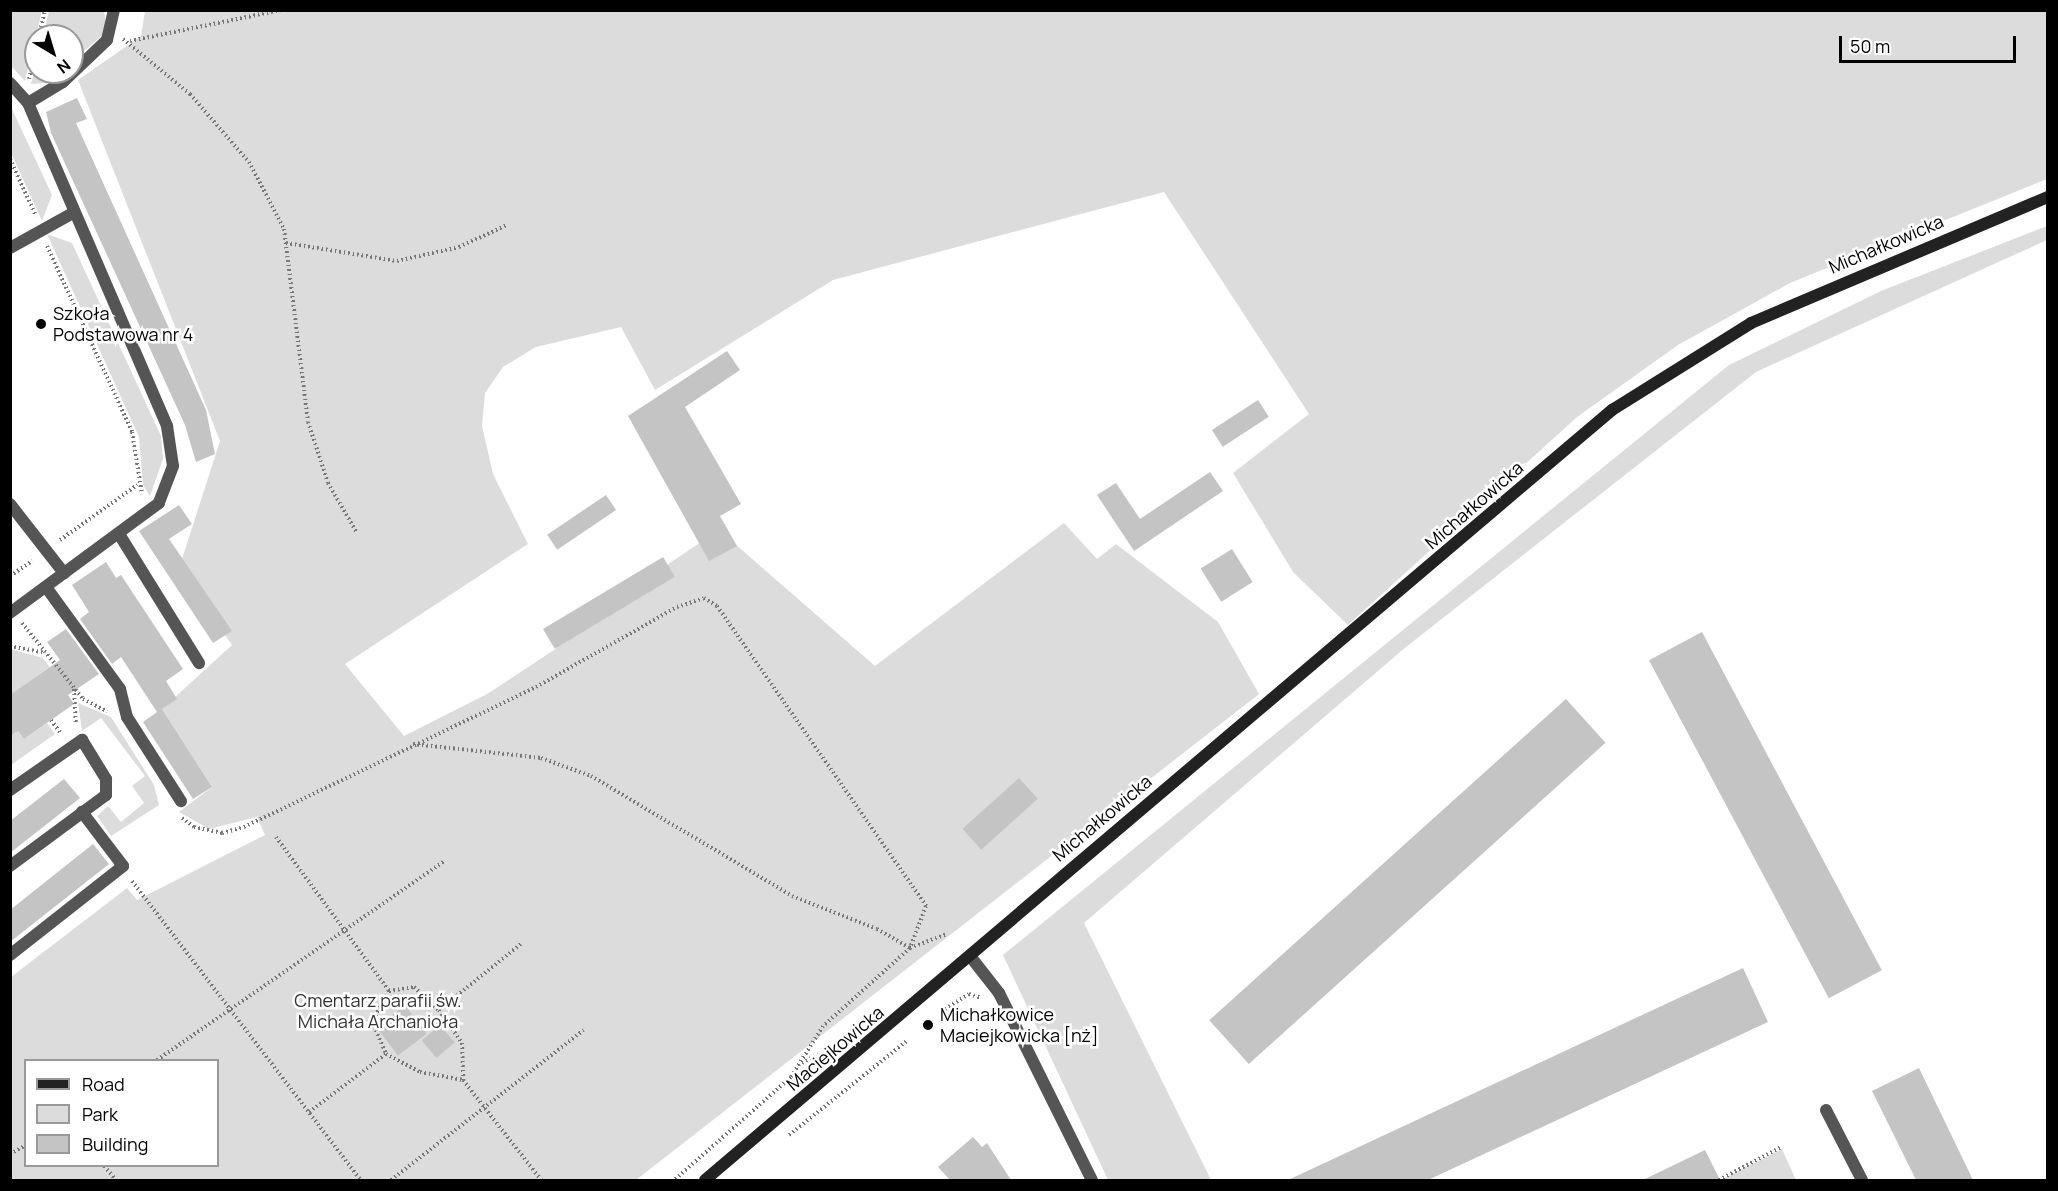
<!DOCTYPE html>
<html>
<head>
<meta charset="utf-8">
<style>
  body { margin:0 }
  #map { position:relative; width:2058px; height:1191px; overflow:hidden; background:#fff; font-family:Manrope,sans-serif }
  div>[style] { position:absolute }
  .green>* { inset:0; background:#dcdcdc }
  .building>* { inset:0; background:#c4c4c4; transform-origin:0 0 }
  .path>* { height:4px; margin-top:-2px; transform-origin:0; background:repeating-linear-gradient(90deg,#777 0 1.5px,transparent 0 4.5px) }
  .lane>* { height:12px; margin:-6px; padding:0 6px; transform-origin:6px; border-radius:6px; background:#555 }
  .street>* { height:12px; margin:-6px; padding:0 6px; transform-origin:6px; border-radius:6px; background:#555 }
  .secondary>* { height:12px; margin:-6px; padding:0 6px; transform-origin:6px; border-radius:6px; background:#222 }
  .dots>* { width:16px; height:16px; translate:-50% -50%; box-sizing:border-box; border:3px solid #fff; border-radius:50% }
  span { translate:-50% -50%; white-space:nowrap; text-align:center; line-height:1.15; -webkit-text-stroke:5px #fff; paint-order:stroke }
  .street-label { font-size:18px; color:#000 }
  .poi-label { font-size:18px; color:#000 }
  .left { translate:0 -50%; text-align:left }
  .park-label { font-size:18px; color:#333 }
  .frame { position:absolute; inset:0; border:12px solid #000; pointer-events:none }
  .legend { position:absolute; left:24px; top:1059px; width:195px; height:108px; box-sizing:border-box; background:#fff; border:2px solid #999; margin:0; padding:8px 10px; list-style:none; font-size:18px; color:#000 }
  .legend li { display:flex; align-items:center; gap:12px; height:30px }
  .legend b { width:30px; border:2px solid #999 }
  .north { position:absolute; left:24px; top:24px; width:60px; height:60px; box-sizing:border-box; background:#fff; border:2px solid #999; border-radius:50%; rotate:142deg; font-size:16px; font-weight:700; line-height:24px; text-align:center; color:#000 }
  .north::after { content:''; display:block; margin:auto; width:21px; height:27px; background:#000; clip-path:polygon(50% 0,100% 100%,50% 72%,0 100%) }
  .scale { position:absolute; left:1839px; top:36px; width:177px; height:27px; box-sizing:border-box; border:3px solid #000; border-top:0; padding-left:8px; font-size:18px; line-height:21px; white-space:nowrap; color:#000; -webkit-text-stroke:4px #fff; paint-order:stroke }
</style>
</head>
<body>
<div id="map">
  <div class="green">
    <div style="clip-path:polygon(10px 11px,42px 11px,25px 81px,11px 66px)"></div>
    <div style="clip-path:polygon(49px 11px,104px 11px,107px 31px,72px 62px,72px 36px,43px 36px)"></div>
    <div style="clip-path:polygon(evenodd,145px 11px,2047px 11px,2047px 179px,1790px 283px,1678px 345px,1577px 417px,1348px 625px,1293px 572px,1233px 473px,1309px 414px,1164px 192px,833px 280px,655px 390px,621px 327px,536px 347px,503px 367px,485px 393px,482px 426px,493px 474px,528px 544px,345px 664px,404px 736px,487px 694px,554px 650px,619px 597px,719px 530px,875px 666px,1064px 523px,1097px 559px,1116px 544px,1218px 622px,1259px 694px,636px 1180px,11px 1180px,11px 977px,127px 888px,137px 900px,265px 835px,257px 817px,209px 829px,179px 812px,212px 787px,162px 709px,232px 645px,225px 635px,231px 631px,182px 559px,220px 441px,78px 80px,141px 36px,145px 11px,26px 1060px,218px 1060px,218px 1166px,26px 1166px,26px 1060px)"></div>
    <div style="clip-path:polygon(36px 64px,36px 72px,60px 72px,44px 83px,31px 84px)"></div>
    <div style="clip-path:polygon(11px 107px,52px 195px,42px 221px,11px 153px)"></div>
    <div style="clip-path:polygon(2047px 226px,2047px 240px,1756px 372px,1406px 647px,1084px 923px,1211px 1180px,1108px 1180px,1003px 955px,1729px 365px,1881px 291px)"></div>
    <div style="clip-path:polygon(47px 234px,72px 243px,161px 436px,163px 459px,150px 496px,143px 485px,139px 437px)"></div>
    <div style="clip-path:polygon(10px 649px,43px 658px,72px 699px,48px 668px,11px 695px)"></div>
    <div style="clip-path:polygon(78px 703px,111px 717px,154px 785px,159px 805px,111px 836px,97px 816px,108px 806px,121px 822px,144px 803px,132px 786px,145px 776px,101px 718px,82px 731px)"></div>
    <div style="clip-path:polygon(47px 723px,55px 734px,11px 765px,10px 736px,18px 731px,24px 739px)"></div>
    <div style="clip-path:polygon(1782px 1149px,1796px 1180px,1721px 1180px)"></div>
  </div>
  <div class="building">
    <div style="clip-path:polygon(77px 98px,87px 119px,76px 123px,206px 410px,215px 454px,196px 462px,185px 425px,51px 133px,46px 112px)"></div>
    <div style="clip-path:polygon(727px 351px,740px 370px,685px 407px,741px 504px,720px 516px,737px 546px,709px 561px,628px 416px)"></div>
    <div style="left:1258px;top:400px;width:20px;height:55px;rotate:57deg"></div>
    <div style="clip-path:polygon(1210px 472px,1223px 491px,1134px 551px,1097px 495px,1116px 483px,1140px 519px)"></div>
    <div style="left:606px;top:495px;width:18px;height:71px;rotate:56deg"></div>
    <div style="clip-path:polygon(179px 505px,192px 524px,169px 539px,232px 631px,213px 643px,139px 531px)"></div>
    <div style="left:1232px;top:549px;width:39px;height:37px;rotate:58deg"></div>
    <div style="left:663px;top:557px;width:23px;height:140px;rotate:59deg"></div>
    <div style="clip-path:polygon(106px 562px,116px 578px,121px 575px,183px 669px,166px 681px,177px 699px,162px 709px,212px 787px,193px 799px,143px 722px,157px 712px,121px 657px,112px 664px,80px 619px,89px 612px,72px 585px)"></div>
    <div style="clip-path:polygon(66px 629px,99px 674px,68px 695px,74px 704px,51px 720px,24px 739px,18px 731px,10px 736px,10px 695px,60px 660px,47px 642px)"></div>
    <div style="left:1702px;top:632px;width:383px;height:60px;rotate:62deg"></div>
    <div style="left:1566px;top:699px;width:59px;height:480px;rotate:48deg"></div>
    <div style="left:1019px;top:778px;width:28px;height:76px;rotate:48deg"></div>
    <div style="clip-path:polygon(64px 779px,80px 798px,10px 853px,10px 821px)"></div>
    <div style="clip-path:polygon(93px 844px,109px 864px,10px 942px,10px 910px)"></div>
    <div style="clip-path:polygon(1743px 968px,1768px 1022px,1428px 1180px,1288px 1180px)"></div>
    <div style="left:405px;top:1005px;width:36px;height:36px;rotate:53deg"></div>
    <div style="left:440px;top:1025px;width:23px;height:24px;rotate:50deg"></div>
    <div style="clip-path:polygon(1919px 1068px,1973px 1180px,1916px 1180px,1872px 1091px)"></div>
    <div style="clip-path:polygon(973px 1137px,982px 1147px,987px 1143px,1011px 1180px,950px 1180px,938px 1167px)"></div>
    <div style="clip-path:polygon(1705px 1150px,1720px 1180px,1643px 1180px)"></div>
  </div>
  <div class="path">
    <div style="left:39px;top:36px;width:27px;rotate:-77deg"></div>
    <div style="left:123px;top:39px;width:87px;rotate:39.4deg"></div>
    <div style="left:190px;top:94px;width:90px;rotate:49.1deg"></div>
    <div style="left:249px;top:162px;width:76px;rotate:62.4deg"></div>
    <div style="left:284px;top:229px;width:194px;rotate:82.9deg"></div>
    <div style="left:308px;top:422px;width:64px;rotate:71.8deg"></div>
    <div style="left:328px;top:483px;width:58px;rotate:59.9deg"></div>
    <div style="left:130px;top:41px;width:154px;rotate:-11.6deg"></div>
    <div style="left:29px;top:79px;width:31px;rotate:-77deg"></div>
    <div style="left:10px;top:159px;width:63px;rotate:65.5deg"></div>
    <div style="left:286px;top:243px;width:112px;rotate:9.2deg"></div>
    <div style="left:397px;top:261px;width:64px;rotate:-12.7deg"></div>
    <div style="left:459px;top:247px;width:53px;rotate:-24.6deg"></div>
    <div style="left:47px;top:246px;width:205px;rotate:65.4deg"></div>
    <div style="left:132px;top:432px;width:63px;rotate:80.8deg"></div>
    <div style="left:60px;top:540px;width:95px;rotate:-35.5deg"></div>
    <div style="left:10px;top:576px;width:27px;rotate:-34deg"></div>
    <div style="left:22px;top:623px;width:97px;rotate:51.2deg"></div>
    <div style="left:83px;top:699px;width:27px;rotate:27deg"></div>
    <div style="left:10px;top:646px;width:36px;rotate:11deg"></div>
    <div style="left:74px;top:689px;width:35px;rotate:87deg"></div>
    <div style="left:51px;top:720px;width:17px;rotate:54deg"></div>
    <div style="left:413px;top:744px;width:129px;rotate:6.2deg"></div>
    <div style="left:541px;top:758px;width:53px;rotate:19.8deg"></div>
    <div style="left:591px;top:776px;width:234px;rotate:30.8deg"></div>
    <div style="left:792px;top:896px;width:91px;rotate:21.2deg"></div>
    <div style="left:877px;top:929px;width:38px;rotate:30deg"></div>
    <div style="left:910px;top:948px;width:39px;rotate:-21deg"></div>
    <div style="left:182px;top:818px;width:15px;rotate:37deg"></div>
    <div style="left:194px;top:827px;width:29px;rotate:12deg"></div>
    <div style="left:222px;top:833px;width:23px;rotate:-15deg"></div>
    <div style="left:244px;top:827px;width:324px;rotate:-25.6deg"></div>
    <div style="left:536px;top:687px;width:162px;rotate:-29.6deg"></div>
    <div style="left:677px;top:607px;width:28px;rotate:-18deg"></div>
    <div style="left:704px;top:598px;width:15px;rotate:32deg"></div>
    <div style="left:717px;top:606px;width:366px;rotate:55.1deg"></div>
    <div style="left:926px;top:906px;width:45px;rotate:110.9deg"></div>
    <div style="left:910px;top:948px;width:117px;rotate:138.1deg"></div>
    <div style="left:823px;top:1026px;width:60px;rotate:122.1deg"></div>
    <div style="left:791px;top:1077px;width:156px;rotate:138.6deg"></div>
    <div style="left:276px;top:837px;width:191px;rotate:53.7deg"></div>
    <div style="left:389px;top:991px;width:35px;rotate:119deg"></div>
    <div style="left:372px;top:1022px;width:35px;rotate:66deg"></div>
    <div style="left:386px;top:1054px;width:38px;rotate:28deg"></div>
    <div style="left:420px;top:1072px;width:44px;rotate:10.5deg"></div>
    <div style="left:463px;top:1080px;width:127px;rotate:52deg"></div>
    <div style="left:132px;top:881px;width:377px;rotate:52.6deg"></div>
    <div style="left:389px;top:991px;width:25px;rotate:-9deg"></div>
    <div style="left:414px;top:987px;width:34px;rotate:43deg"></div>
    <div style="left:439px;top:1010px;width:40px;rotate:55.1deg"></div>
    <div style="left:462px;top:1043px;width:37px;rotate:88deg"></div>
    <div style="left:945px;top:1009px;width:28px;rotate:-32deg"></div>
    <div style="left:969px;top:994px;width:13px;rotate:18deg"></div>
    <div style="left:439px;top:1010px;width:107px;rotate:-38.9deg"></div>
    <div style="left:157px;top:1060px;width:349px;rotate:-34.7deg"></div>
    <div style="left:802px;top:1063px;width:18px;rotate:-29deg"></div>
    <div style="left:309px;top:1112px;width:96px;rotate:-37deg"></div>
    <div style="left:789px;top:1135px;width:152px;rotate:-38.6deg"></div>
    <div style="left:10px;top:1154px;width:18px;rotate:-29deg"></div>
    <div style="left:104px;top:1166px;width:18px;rotate:49deg"></div>
    <div style="left:391px;top:1180px;width:244px;rotate:-37.9deg"></div>
    <div style="left:1719px;top:1180px;width:70px;rotate:-28deg"></div>
  </div>
  <div class="lane">
    <div style="left:28px;top:103px;width:41px;rotate:-31deg"></div>
    <div style="left:63px;top:82px;width:61px;rotate:-43.7deg"></div>
    <div style="left:107px;top:40px;width:31px;rotate:-77deg"></div>
    <div style="left:10px;top:248px;width:72px;rotate:-29.1deg"></div>
    <div style="left:10px;top:504px;width:88px;rotate:52deg"></div>
    <div style="left:119px;top:534px;width:152px;rotate:58.2deg"></div>
    <div style="left:46px;top:587px;width:126px;rotate:54deg"></div>
    <div style="left:120px;top:689px;width:29px;rotate:76deg"></div>
    <div style="left:127px;top:717px;width:100px;rotate:57.3deg"></div>
    <div style="left:10px;top:790px;width:88px;rotate:-34.8deg"></div>
    <div style="left:82px;top:740px;width:46px;rotate:58.4deg"></div>
    <div style="left:106px;top:779px;width:16px;rotate:90deg"></div>
    <div style="left:106px;top:795px;width:119px;rotate:143.5deg"></div>
    <div style="left:10px;top:955px;width:144px;rotate:-38.2deg"></div>
    <div style="left:123px;top:866px;width:68px;rotate:-127.2deg"></div>
    <div style="left:1826px;top:1110px;width:79px;rotate:62.8deg"></div>
  </div>
  <div class="street">
    <div style="left:10px;top:83px;width:27px;rotate:48deg"></div>
    <div style="left:28px;top:103px;width:352px;rotate:66.7deg"></div>
    <div style="left:167px;top:426px;width:40px;rotate:81.5deg"></div>
    <div style="left:173px;top:466px;width:40px;rotate:111deg"></div>
    <div style="left:159px;top:503px;width:185px;rotate:143.6deg"></div>
    <div style="left:970px;top:956px;width:47px;rotate:51.9deg"></div>
    <div style="left:999px;top:993px;width:209px;rotate:63.6deg"></div>
  </div>
  <div class="secondary">
    <div style="left:705px;top:1180px;width:1190px;rotate:-40.33deg"></div>
    <div style="left:1612px;top:410px;width:164px;rotate:-32deg"></div>
    <div style="left:1751px;top:323px;width:323px;rotate:-23deg"></div>
  </div>
  <div class="dots">
    <div style="left:41px;top:324px;background:#000"></div>
    <div style="left:928px;top:1025px;background:#000"></div>
  </div>
  <div class="street-label">
    <span style="left:1886px;top:244px;rotate:-23deg">Michałkowicka</span>
    <span style="left:1474px;top:505px;rotate:-41deg">Michałkowicka</span>
    <span style="left:1102px;top:818px;rotate:-40deg">Michałkowicka</span>
    <span style="left:835px;top:1048px;rotate:-40deg">Maciejkowicka</span>
  </div>
  <div class="poi-label">
    <span class="left" style="left:53px;top:324px">Szkoła<br>Podstawowa nr 4</span>
    <span class="left" style="left:940px;top:1025px">Michałkowice<br>Maciejkowicka [nż]</span>
  </div>
  <div class="park-label">
    <span style="left:378px;top:1011px">Cmentarz parafii św.<br>Michała Archanioła</span>
  </div>
  <div class="frame"></div>
  <ul class="legend">
  <li><b style="height:8px;background:#222"></b>Road</li>
  <li><b style="height:16px;background:#dcdcdc"></b>Park</li>
  <li><b style="height:16px;background:#c4c4c4"></b>Building</li>
  </ul>
  <div class="north">N</div>
  <div class="scale">50 m</div>
</div>
</body>
</html>
